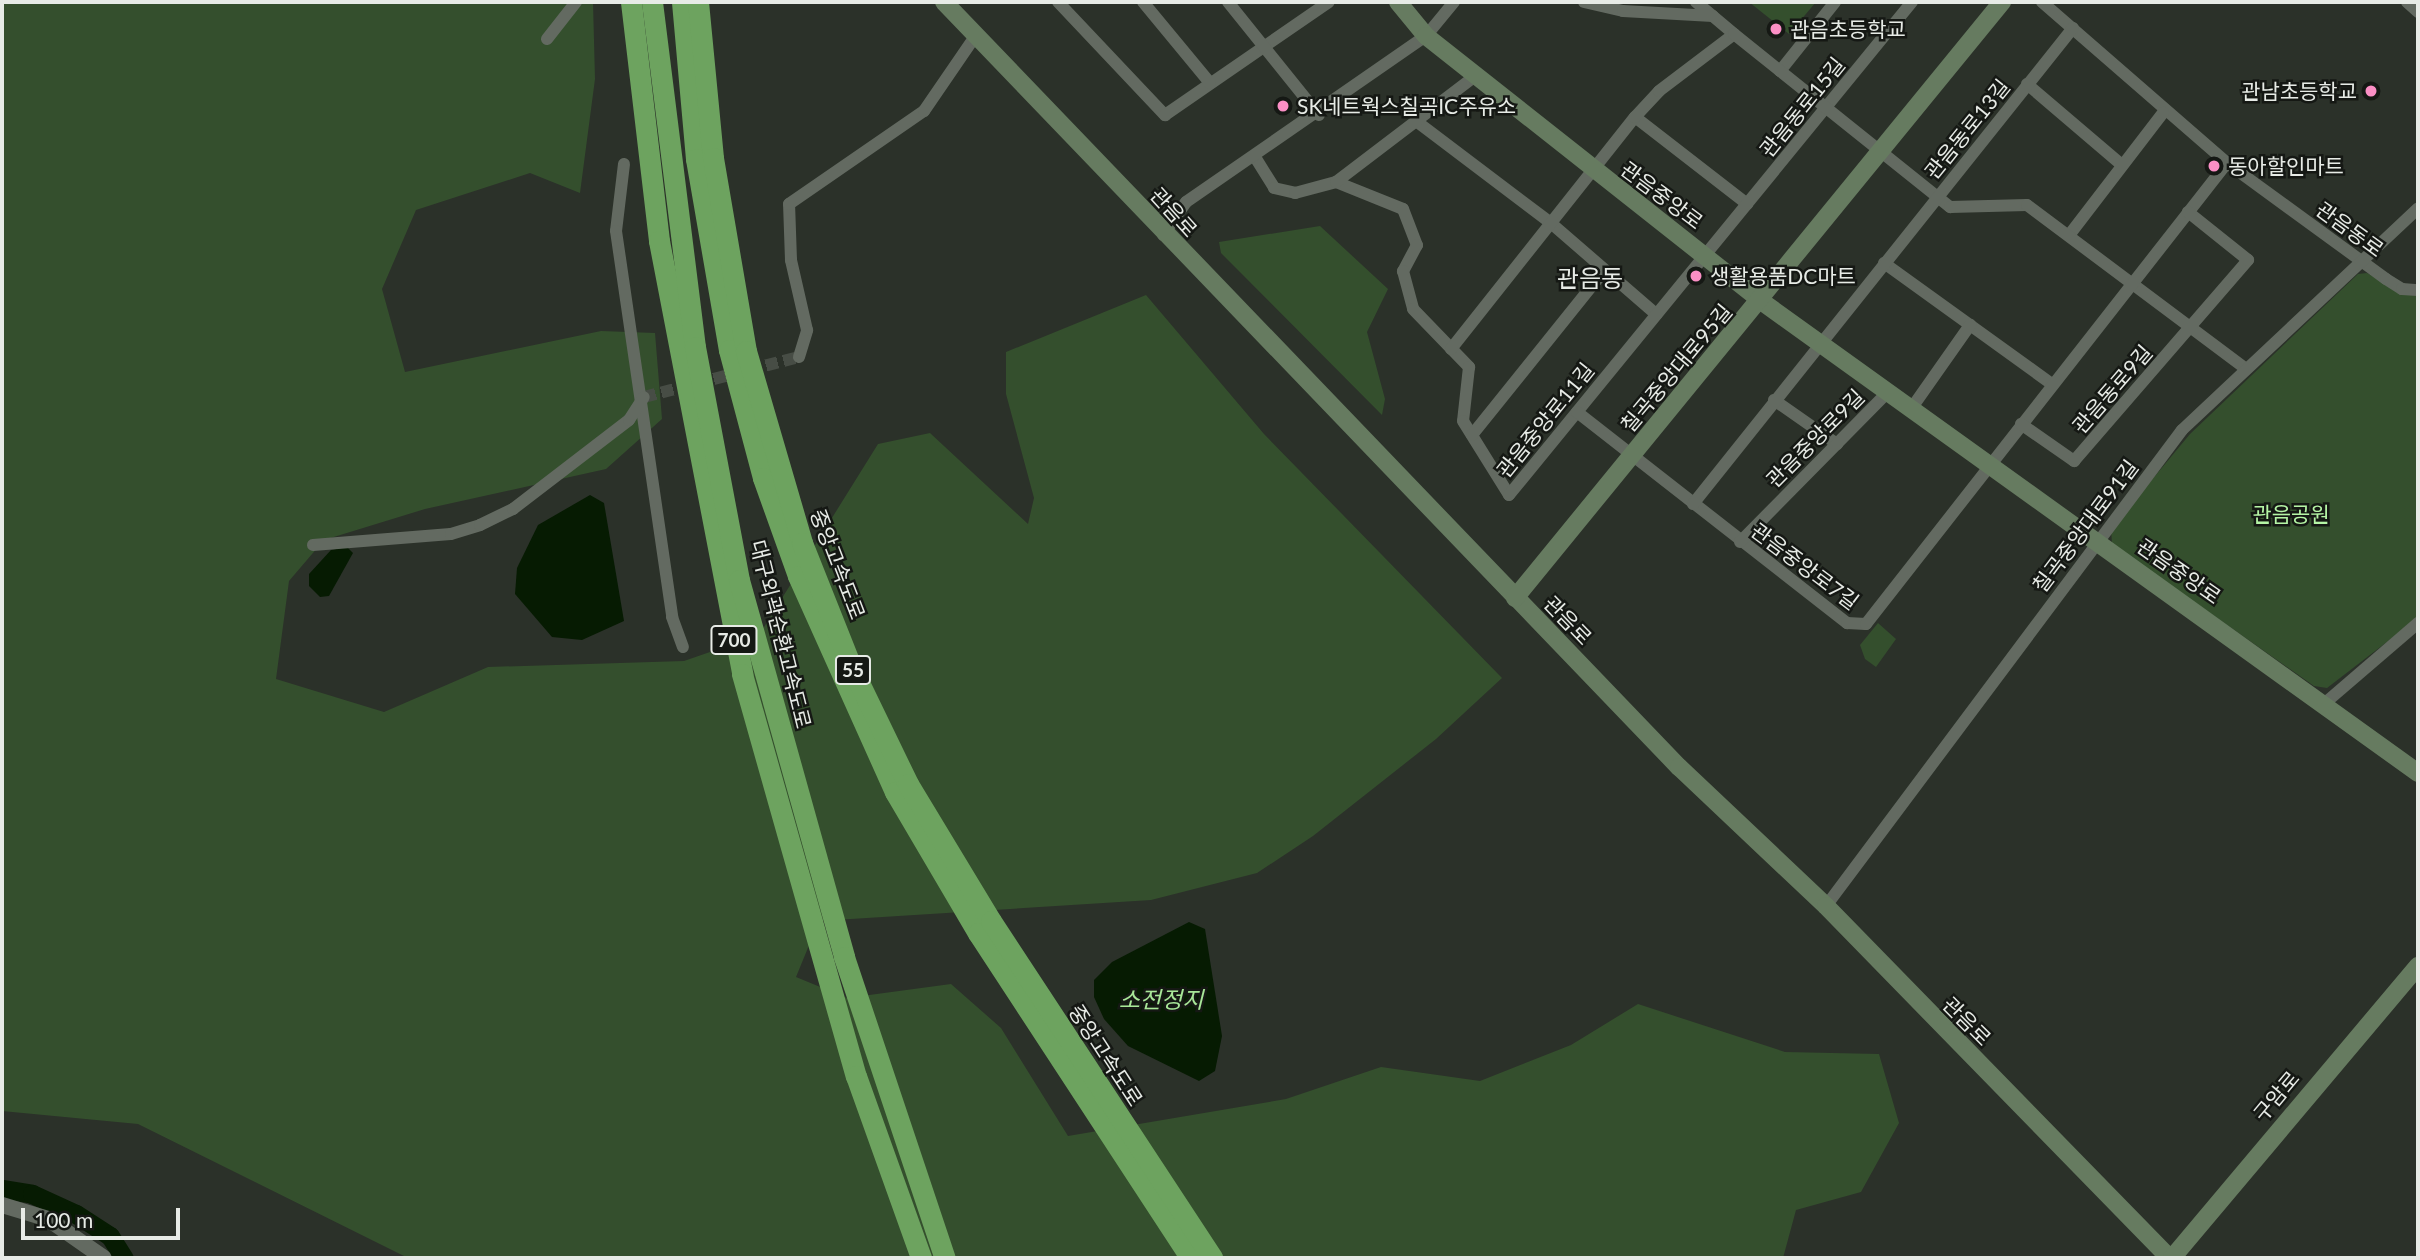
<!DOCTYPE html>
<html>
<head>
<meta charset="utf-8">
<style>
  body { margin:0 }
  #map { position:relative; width:2420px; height:1260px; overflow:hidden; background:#2b3129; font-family:Lato,"Noto Sans KR",sans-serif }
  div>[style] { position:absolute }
  .green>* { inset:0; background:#344f2d }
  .water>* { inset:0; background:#061b02 }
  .river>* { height:19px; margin:-9.5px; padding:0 9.5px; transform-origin:9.5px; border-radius:9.5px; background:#061b02 }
  .minor-tunnel>* { height:12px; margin-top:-6px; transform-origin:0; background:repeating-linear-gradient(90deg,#474d45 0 12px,transparent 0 18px) }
  .minor>* { height:12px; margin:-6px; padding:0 6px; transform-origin:6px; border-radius:6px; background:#636a61 }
  .tertiary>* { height:16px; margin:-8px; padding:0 8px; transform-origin:8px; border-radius:8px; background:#636a61 }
  .secondary>* { height:18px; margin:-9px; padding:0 9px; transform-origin:9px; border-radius:9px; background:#667b60 }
  .motorway>* { height:21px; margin:-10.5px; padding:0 10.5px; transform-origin:10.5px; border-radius:10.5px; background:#6da35f }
  .dots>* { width:19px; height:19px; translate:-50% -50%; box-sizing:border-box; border:4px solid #151814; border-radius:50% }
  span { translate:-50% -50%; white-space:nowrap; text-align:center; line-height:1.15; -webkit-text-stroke:5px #151814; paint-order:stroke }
  .shield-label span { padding:2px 5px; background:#151814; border:2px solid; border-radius:5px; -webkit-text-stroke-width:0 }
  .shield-label { font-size:19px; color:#e7ebe6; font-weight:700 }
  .poi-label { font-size:21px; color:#e7ebe6 }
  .left { translate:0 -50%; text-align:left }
  .right { translate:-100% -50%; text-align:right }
  .street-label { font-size:21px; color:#e7ebe6 }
  .park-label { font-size:21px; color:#b5f5a5 }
  .water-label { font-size:23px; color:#a8e798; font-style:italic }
  .quarter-label { font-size:24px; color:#e7ebe6 }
  .frame { position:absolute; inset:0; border:4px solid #e7ebe6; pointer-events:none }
  .scale { position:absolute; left:21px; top:1208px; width:159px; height:32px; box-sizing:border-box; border:4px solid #e7ebe6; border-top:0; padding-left:9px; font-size:21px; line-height:24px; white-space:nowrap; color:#e7ebe6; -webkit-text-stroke:5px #151814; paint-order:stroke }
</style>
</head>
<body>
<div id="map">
  <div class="green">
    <div style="clip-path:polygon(2px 2px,593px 2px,595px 79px,580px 193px,530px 173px,416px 210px,382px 289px,405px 372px,601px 331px,655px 333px,662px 419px,606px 469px,425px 509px,324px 540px,289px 581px,276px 679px,384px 712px,488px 667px,684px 661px,759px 635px,878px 444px,930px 433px,1028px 524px,1034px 498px,1006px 394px,1006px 352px,1146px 295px,1264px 434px,1502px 678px,1436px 739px,1313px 836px,1257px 873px,1151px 900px,819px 921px,796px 977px,847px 998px,951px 984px,1001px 1028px,1068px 1136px,1286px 1099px,1381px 1067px,1480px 1081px,1571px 1045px,1638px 1004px,1785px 1052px,1879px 1054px,1899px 1123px,1861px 1192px,1796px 1210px,1783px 1258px,408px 1258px,138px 1124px,2px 1111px)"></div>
    <div style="clip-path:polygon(1749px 2px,1816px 2px,1789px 34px)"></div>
    <div style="clip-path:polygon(1320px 226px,1388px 289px,1367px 332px,1385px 399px,1382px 415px,1221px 253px,1219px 242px)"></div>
    <div style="clip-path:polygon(2367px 273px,2402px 293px,2418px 294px,2418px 618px,2327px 688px,2314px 686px,2112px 544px,2111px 529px,2190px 434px,2358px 274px)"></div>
    <div style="clip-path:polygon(1878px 623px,1896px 639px,1876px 667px,1865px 659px,1860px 645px)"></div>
  </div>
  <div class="water">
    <div style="clip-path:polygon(590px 495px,604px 503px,624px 621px,582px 640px,552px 637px,515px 594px,517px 568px,538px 525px)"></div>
    <div style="clip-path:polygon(347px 547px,353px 553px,329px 596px,320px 597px,309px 586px,309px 574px,331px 550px)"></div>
    <div style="clip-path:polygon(1189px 922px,1205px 929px,1222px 1036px,1215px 1071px,1199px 1081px,1128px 1046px,1104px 1019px,1094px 997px,1094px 980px,1112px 962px)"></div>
  </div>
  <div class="river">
    <div style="left:2px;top:1189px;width:30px;rotate:9deg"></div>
    <div style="left:32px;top:1194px;width:48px;rotate:24.4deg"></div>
    <div style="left:76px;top:1214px;width:40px;rotate:32.9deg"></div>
    <div style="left:110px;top:1236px;width:26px;rotate:58deg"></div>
  </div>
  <div class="minor-tunnel">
    <div style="left:644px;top:397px;width:160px;rotate:-14.5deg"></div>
  </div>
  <div class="minor">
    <div style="left:1058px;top:2px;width:156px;rotate:46.6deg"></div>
    <div style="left:1165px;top:115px;width:199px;rotate:-34.6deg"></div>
    <div style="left:1143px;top:2px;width:105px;rotate:50.4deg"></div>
    <div style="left:1228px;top:2px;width:145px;rotate:51.2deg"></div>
    <div style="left:1584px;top:2px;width:40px;rotate:13deg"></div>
    <div style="left:1623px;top:11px;width:90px;rotate:3.2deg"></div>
    <div style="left:1696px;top:2px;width:50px;rotate:40.1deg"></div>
    <div style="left:2042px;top:2px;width:245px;rotate:41deg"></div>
    <div style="left:2227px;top:163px;width:197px;rotate:36.1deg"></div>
    <div style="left:2386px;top:279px;width:19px;rotate:32deg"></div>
    <div style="left:2402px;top:289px;width:16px;rotate:4deg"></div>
    <div style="left:2407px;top:2px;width:15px;rotate:42deg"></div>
    <div style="left:547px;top:39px;width:47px;rotate:-51.9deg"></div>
    <div style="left:1780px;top:71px;width:88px;rotate:-51.4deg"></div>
    <div style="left:2027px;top:84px;width:125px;rotate:40.5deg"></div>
    <div style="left:1635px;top:117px;width:142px;rotate:37.8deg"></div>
    <div style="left:1416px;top:121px;width:171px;rotate:37.1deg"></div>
    <div style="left:1552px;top:224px;width:138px;rotate:40.9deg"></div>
    <div style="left:1255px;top:157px;width:36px;rotate:58deg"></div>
    <div style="left:1274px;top:188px;width:22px;rotate:13deg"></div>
    <div style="left:1295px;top:193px;width:42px;rotate:-15deg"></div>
    <div style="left:1336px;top:182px;width:72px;rotate:21.9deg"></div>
    <div style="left:1403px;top:209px;width:39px;rotate:69deg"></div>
    <div style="left:1417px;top:245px;width:30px;rotate:118deg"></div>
    <div style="left:1403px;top:271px;width:39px;rotate:75deg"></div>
    <div style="left:1413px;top:309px;width:81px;rotate:46deg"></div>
    <div style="left:1469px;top:367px;width:54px;rotate:96.3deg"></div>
    <div style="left:1463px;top:421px;width:87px;rotate:58.1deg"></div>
    <div style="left:1509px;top:495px;width:637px;rotate:-50.74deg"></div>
    <div style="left:624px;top:164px;width:67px;rotate:96.8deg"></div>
    <div style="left:616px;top:231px;width:390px;rotate:81.7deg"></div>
    <div style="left:672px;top:617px;width:32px;rotate:70deg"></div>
    <div style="left:1336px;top:182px;width:175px;rotate:-37.3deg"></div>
    <div style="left:2070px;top:234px;width:153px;rotate:-52.5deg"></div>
    <div style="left:1163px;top:235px;width:40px;rotate:-55.1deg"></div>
    <div style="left:1186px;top:202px;width:292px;rotate:-34.7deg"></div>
    <div style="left:1426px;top:36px;width:44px;rotate:-50.5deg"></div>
    <div style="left:1884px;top:263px;width:207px;rotate:35.8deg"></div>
    <div style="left:1451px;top:349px;width:296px;rotate:-51.6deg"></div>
    <div style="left:1635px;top:117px;width:35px;rotate:-47deg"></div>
    <div style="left:1659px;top:91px;width:94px;rotate:-37.2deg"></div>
    <div style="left:1734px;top:34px;width:277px;rotate:38.7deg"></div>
    <div style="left:1950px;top:207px;width:77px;rotate:-1.5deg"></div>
    <div style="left:2027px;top:205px;width:272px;rotate:36.8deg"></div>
    <div style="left:799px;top:357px;width:28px;rotate:-73deg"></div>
    <div style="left:807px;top:330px;width:72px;rotate:-102.9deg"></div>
    <div style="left:791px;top:260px;width:56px;rotate:-92deg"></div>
    <div style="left:789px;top:204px;width:164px;rotate:-34.6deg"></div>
    <div style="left:924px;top:111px;width:92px;rotate:-55.6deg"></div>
    <div style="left:1774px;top:400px;width:77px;rotate:34.9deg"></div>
    <div style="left:1911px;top:409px;width:103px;rotate:-54.9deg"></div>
    <div style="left:1577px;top:412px;width:343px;rotate:38deg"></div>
    <div style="left:1847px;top:623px;width:19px;rotate:3deg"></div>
    <div style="left:1866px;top:624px;width:586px;rotate:-51.94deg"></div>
    <div style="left:2021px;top:424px;width:65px;rotate:34.9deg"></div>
    <div style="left:2074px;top:461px;width:266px;rotate:-49.1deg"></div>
    <div style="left:2248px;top:260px;width:77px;rotate:-141.3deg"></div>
    <div style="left:1472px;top:435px;width:211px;rotate:-51.2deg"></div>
    <div style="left:1693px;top:504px;width:609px;rotate:-51.4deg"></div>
    <div style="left:1740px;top:542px;width:211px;rotate:-45.4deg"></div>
    <div style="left:313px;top:545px;width:138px;rotate:-4.6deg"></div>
    <div style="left:451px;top:534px;width:30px;rotate:-17deg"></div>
    <div style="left:480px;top:525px;width:37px;rotate:-26deg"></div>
    <div style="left:513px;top:509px;width:146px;rotate:-37.5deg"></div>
    <div style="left:629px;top:420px;width:27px;rotate:-57deg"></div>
    <div style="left:2325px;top:703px;width:123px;rotate:-40.7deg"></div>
    <div style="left:1826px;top:906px;width:594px;rotate:-53.21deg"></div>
    <div style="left:2182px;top:430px;width:324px;rotate:-43.2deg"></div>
  </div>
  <div class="tertiary">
    <div style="left:2px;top:1205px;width:48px;rotate:16.9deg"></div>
    <div style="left:48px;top:1219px;width:68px;rotate:34.9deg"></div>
  </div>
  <div class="secondary">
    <div style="left:944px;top:2px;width:1061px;rotate:46.15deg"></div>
    <div style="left:1679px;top:767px;width:202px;rotate:43.4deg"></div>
    <div style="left:1826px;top:906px;width:491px;rotate:45.7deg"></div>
    <div style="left:1398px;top:2px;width:44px;rotate:50.5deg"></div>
    <div style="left:1426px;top:36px;width:427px;rotate:38.3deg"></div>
    <div style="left:1761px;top:301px;width:809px;rotate:35.69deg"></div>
    <div style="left:1515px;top:598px;width:770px;rotate:-50.75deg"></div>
    <div style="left:2172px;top:1258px;width:382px;rotate:-49.9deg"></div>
  </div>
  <div class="motorway">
    <div style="left:631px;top:2px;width:241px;rotate:83.3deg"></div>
    <div style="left:659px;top:241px;width:441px;rotate:79.1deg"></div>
    <div style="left:742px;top:674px;width:418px;rotate:74.2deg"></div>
    <div style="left:856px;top:1076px;width:193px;rotate:70.3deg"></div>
    <div style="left:652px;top:2px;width:348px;rotate:82.9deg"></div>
    <div style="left:695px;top:347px;width:237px;rotate:79.3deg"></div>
    <div style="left:739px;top:580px;width:391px;rotate:74.4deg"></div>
    <div style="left:844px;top:957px;width:317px;rotate:71.5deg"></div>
    <div style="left:682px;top:2px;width:158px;rotate:84.9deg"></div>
    <div style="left:696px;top:159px;width:194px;rotate:80.2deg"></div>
    <div style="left:729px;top:350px;width:132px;rotate:75.1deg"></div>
    <div style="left:763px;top:478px;width:104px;rotate:70.3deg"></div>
    <div style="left:798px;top:576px;width:237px;rotate:65.8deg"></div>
    <div style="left:895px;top:792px;width:164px;rotate:59.5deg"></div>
    <div style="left:978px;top:933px;width:389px;rotate:56.8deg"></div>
    <div style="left:698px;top:2px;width:157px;rotate:84.5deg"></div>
    <div style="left:713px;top:158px;width:196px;rotate:80.3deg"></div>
    <div style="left:746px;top:351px;width:200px;rotate:73.7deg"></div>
    <div style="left:802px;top:543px;width:132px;rotate:68.3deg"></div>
    <div style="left:851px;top:666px;width:131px;rotate:64.2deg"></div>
    <div style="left:908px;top:784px;width:160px;rotate:58.8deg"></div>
    <div style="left:991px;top:921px;width:403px;rotate:56.7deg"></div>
  </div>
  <div class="dots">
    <div style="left:1776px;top:29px;background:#fb8fc5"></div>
    <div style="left:2371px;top:91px;background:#fb8fc5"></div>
    <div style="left:1283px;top:106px;background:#fb8fc5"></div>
    <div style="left:2214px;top:166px;background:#fb8fc5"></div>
    <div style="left:1696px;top:276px;background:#fb8fc5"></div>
  </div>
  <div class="shield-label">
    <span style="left:734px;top:640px">700</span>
    <span style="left:853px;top:670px">55</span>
  </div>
  <div class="poi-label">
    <span class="left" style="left:1790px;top:29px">관음초등학교</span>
    <span class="right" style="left:2357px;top:91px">관남초등학교</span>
    <span class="left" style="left:1297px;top:106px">SK네트웍스칠곡IC주유소</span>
    <span class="left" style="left:2228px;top:166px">동아할인마트</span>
    <span class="left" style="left:1710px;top:276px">생활용품DC마트</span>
  </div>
  <div class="street-label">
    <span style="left:1802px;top:107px;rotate:-51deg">관음동로15길</span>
    <span style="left:1967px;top:129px;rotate:-51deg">관음동로13길</span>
    <span style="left:1662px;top:195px;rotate:37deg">관음중앙로</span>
    <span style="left:1174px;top:212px;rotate:48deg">관음로</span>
    <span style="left:2350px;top:229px;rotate:36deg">관음동로</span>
    <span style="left:1676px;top:368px;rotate:-50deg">칠곡중앙대로95길</span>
    <span style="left:2112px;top:389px;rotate:-49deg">관음동로9길</span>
    <span style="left:1545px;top:420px;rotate:-51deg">관음중앙로11길</span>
    <span style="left:1815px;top:438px;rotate:-45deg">관음중앙로9길</span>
    <span style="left:2085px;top:526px;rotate:-53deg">칠곡중앙대로91길</span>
    <span style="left:838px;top:564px;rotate:69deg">중앙고속도로</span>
    <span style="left:1805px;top:566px;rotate:37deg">관음중앙로7길</span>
    <span style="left:2179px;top:571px;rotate:35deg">관음중앙로</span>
    <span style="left:1568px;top:620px;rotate:46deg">관음로</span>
    <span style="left:781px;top:634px;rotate:76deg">대구외곽순환고속도로</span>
    <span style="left:1967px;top:1021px;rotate:45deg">관음로</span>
    <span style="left:1106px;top:1055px;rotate:57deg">중앙고속도로</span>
    <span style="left:2276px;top:1096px;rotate:-50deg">구암로</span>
  </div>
  <div class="park-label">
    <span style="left:2291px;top:514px">관음공원</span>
  </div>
  <div class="water-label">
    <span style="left:1161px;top:999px">소전정지</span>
  </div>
  <div class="quarter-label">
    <span style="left:1590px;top:278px">관음동</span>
  </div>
  <div class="frame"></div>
  <div class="scale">100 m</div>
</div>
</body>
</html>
